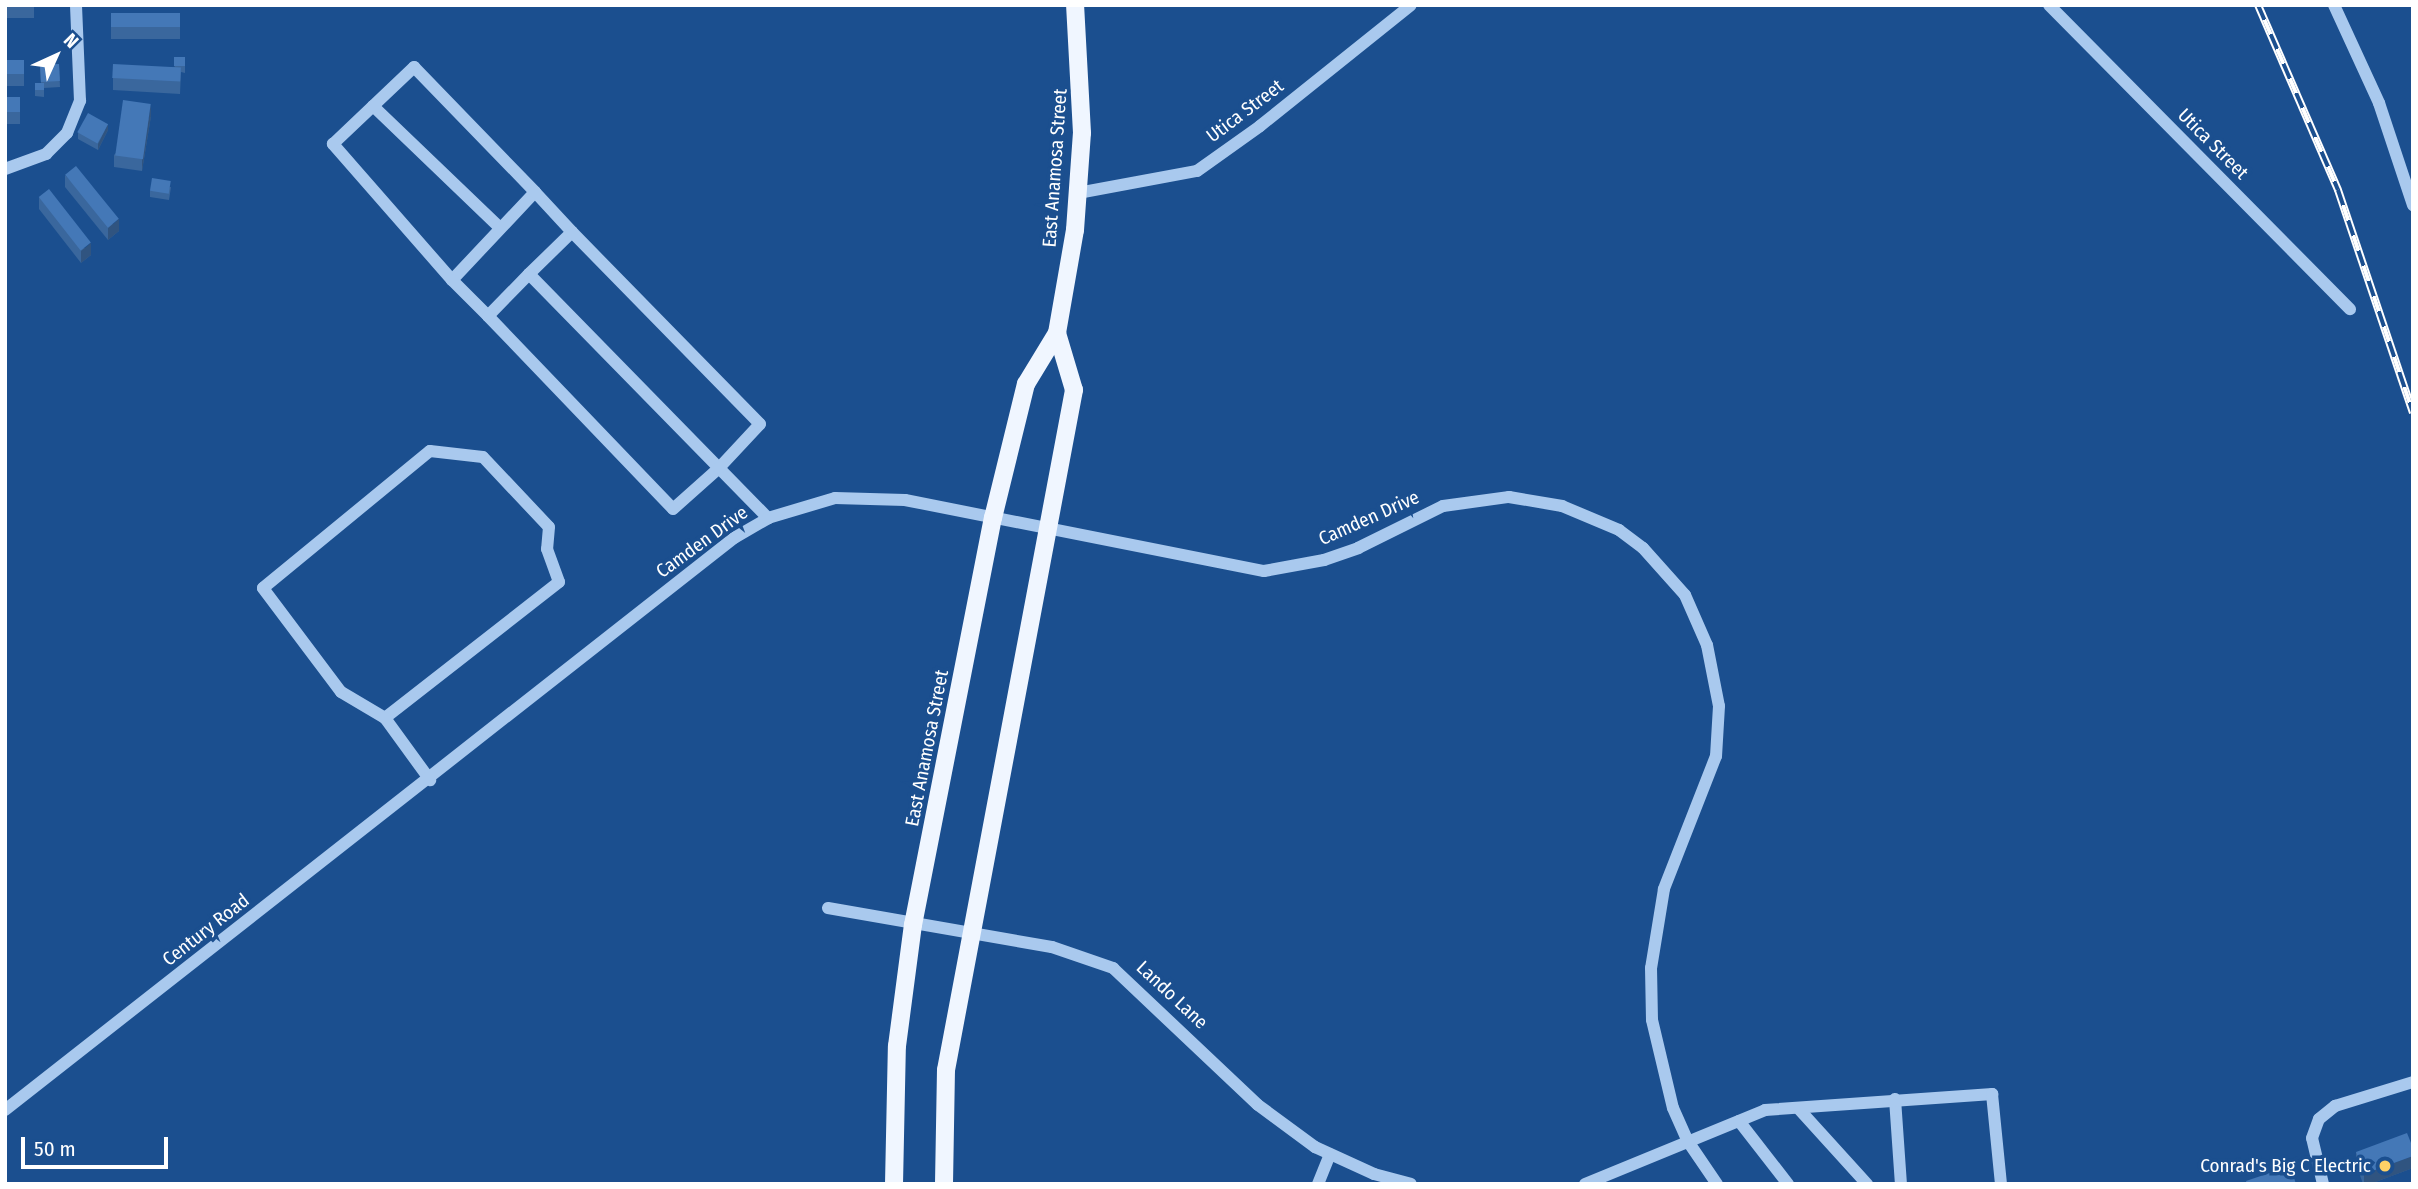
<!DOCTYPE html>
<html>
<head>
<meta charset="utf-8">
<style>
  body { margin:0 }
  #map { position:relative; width:2418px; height:1189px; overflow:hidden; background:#1b4f8f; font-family:"Fira Sans Condensed",sans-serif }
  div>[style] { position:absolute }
  .minor>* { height:12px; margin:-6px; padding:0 6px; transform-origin:6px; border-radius:6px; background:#a9c9ee }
  .major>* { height:18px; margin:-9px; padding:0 9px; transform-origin:9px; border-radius:9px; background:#f0f6ff }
  .rail>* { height:8px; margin-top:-4px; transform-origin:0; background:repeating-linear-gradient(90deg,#1b4f8f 0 16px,#fff 0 32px); box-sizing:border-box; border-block:2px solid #fff }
  .wall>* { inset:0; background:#3a679d; transform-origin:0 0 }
  .shaded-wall>* { inset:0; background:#305480 }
  .building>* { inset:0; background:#4478b7; transform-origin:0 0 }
  .dots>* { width:19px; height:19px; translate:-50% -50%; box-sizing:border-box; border:4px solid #1b4f8f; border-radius:50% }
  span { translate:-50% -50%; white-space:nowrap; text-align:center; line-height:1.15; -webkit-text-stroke:7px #1b4f8f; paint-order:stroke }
  .street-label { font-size:19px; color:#fff }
  .poi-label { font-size:19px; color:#fff }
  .right { translate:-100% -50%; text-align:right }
  .frame { position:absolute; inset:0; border:7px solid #fff; pointer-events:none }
  .north { position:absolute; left:21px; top:21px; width:70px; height:70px; -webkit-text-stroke:5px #1b4f8f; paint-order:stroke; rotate:45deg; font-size:19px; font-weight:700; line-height:28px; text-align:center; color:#fff }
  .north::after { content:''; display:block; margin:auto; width:24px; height:32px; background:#fff; clip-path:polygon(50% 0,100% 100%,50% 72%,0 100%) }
  .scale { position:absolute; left:21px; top:1137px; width:147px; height:32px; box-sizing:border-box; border:4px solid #fff; border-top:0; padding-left:9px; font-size:21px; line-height:24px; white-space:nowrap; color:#fff; -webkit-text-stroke:5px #1b4f8f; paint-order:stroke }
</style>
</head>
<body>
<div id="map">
  <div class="minor">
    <div style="left:2049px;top:5px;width:428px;rotate:45.3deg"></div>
    <div style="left:2334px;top:5px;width:108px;rotate:65.3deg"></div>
    <div style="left:2379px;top:103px;width:108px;rotate:71.6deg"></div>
    <div style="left:373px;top:106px;width:176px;rotate:43.8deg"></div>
    <div style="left:5px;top:169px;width:44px;rotate:-20.1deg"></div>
    <div style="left:46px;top:154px;width:30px;rotate:-45deg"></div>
    <div style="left:67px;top:133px;width:35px;rotate:-68deg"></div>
    <div style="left:80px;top:101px;width:96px;rotate:-92.4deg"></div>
    <div style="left:535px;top:192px;width:121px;rotate:133.3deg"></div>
    <div style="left:452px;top:280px;width:181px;rotate:-131.2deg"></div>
    <div style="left:333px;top:144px;width:112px;rotate:-43.5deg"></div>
    <div style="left:414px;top:67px;width:174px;rotate:45.9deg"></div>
    <div style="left:535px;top:192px;width:54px;rotate:47.2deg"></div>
    <div style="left:572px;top:232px;width:60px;rotate:135.7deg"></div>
    <div style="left:529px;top:274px;width:342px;rotate:45.6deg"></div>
    <div style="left:1078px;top:193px;width:121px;rotate:-10.5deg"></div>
    <div style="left:1197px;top:171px;width:77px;rotate:-35.5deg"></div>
    <div style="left:1260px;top:126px;width:193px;rotate:-38.7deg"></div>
    <div style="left:452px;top:280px;width:51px;rotate:45deg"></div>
    <div style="left:488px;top:316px;width:59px;rotate:-45.7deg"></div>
    <div style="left:488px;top:316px;width:267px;rotate:46.2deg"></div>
    <div style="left:673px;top:509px;width:62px;rotate:-41.7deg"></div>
    <div style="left:719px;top:468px;width:60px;rotate:-47deg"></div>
    <div style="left:760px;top:424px;width:269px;rotate:-134.4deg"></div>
    <div style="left:385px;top:718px;width:51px;rotate:-149.4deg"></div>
    <div style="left:341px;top:692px;width:130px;rotate:-126.9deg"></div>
    <div style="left:263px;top:588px;width:216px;rotate:-39.4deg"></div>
    <div style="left:430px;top:451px;width:53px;rotate:6.5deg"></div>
    <div style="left:483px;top:457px;width:96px;rotate:46.7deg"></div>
    <div style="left:549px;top:527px;width:22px;rotate:95deg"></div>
    <div style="left:547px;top:549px;width:35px;rotate:70deg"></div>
    <div style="left:559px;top:582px;width:221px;rotate:142deg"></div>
    <div style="left:385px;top:718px;width:77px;rotate:54deg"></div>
    <div style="left:828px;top:908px;width:227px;rotate:9.9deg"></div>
    <div style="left:1052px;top:947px;width:65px;rotate:19deg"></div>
    <div style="left:1113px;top:968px;width:199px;rotate:43.4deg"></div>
    <div style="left:1258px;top:1105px;width:71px;rotate:36.4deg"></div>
    <div style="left:1315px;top:1147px;width:65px;rotate:24.6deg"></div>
    <div style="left:1374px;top:1174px;width:38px;rotate:15deg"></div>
    <div style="left:1895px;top:1099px;width:85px;rotate:86deg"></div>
    <div style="left:1798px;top:1108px;width:103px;rotate:47.8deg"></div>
    <div style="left:5px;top:1110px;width:927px;rotate:-38.12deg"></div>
    <div style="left:734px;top:538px;width:39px;rotate:-30deg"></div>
    <div style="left:768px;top:518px;width:70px;rotate:-16.6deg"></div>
    <div style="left:835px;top:498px;width:70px;rotate:1.6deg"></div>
    <div style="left:905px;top:500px;width:366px;rotate:11.2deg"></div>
    <div style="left:1264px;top:571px;width:61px;rotate:-10.4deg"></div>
    <div style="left:1324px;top:560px;width:36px;rotate:-19deg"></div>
    <div style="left:1358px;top:548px;width:95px;rotate:-26.3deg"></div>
    <div style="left:1443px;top:506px;width:67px;rotate:-7.8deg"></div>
    <div style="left:1509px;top:497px;width:54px;rotate:9.6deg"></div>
    <div style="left:1562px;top:506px;width:62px;rotate:22.8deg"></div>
    <div style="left:1619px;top:530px;width:30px;rotate:37deg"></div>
    <div style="left:1643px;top:548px;width:63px;rotate:48.2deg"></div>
    <div style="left:1685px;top:595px;width:55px;rotate:66.3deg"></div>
    <div style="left:1707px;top:645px;width:62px;rotate:78.9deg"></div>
    <div style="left:1719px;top:706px;width:50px;rotate:93.4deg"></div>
    <div style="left:1716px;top:756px;width:143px;rotate:111.4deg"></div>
    <div style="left:1664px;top:889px;width:80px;rotate:99.3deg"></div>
    <div style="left:1651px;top:968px;width:52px;rotate:88.9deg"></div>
    <div style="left:1652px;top:1020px;width:90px;rotate:76.6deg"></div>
    <div style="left:1673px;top:1108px;width:35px;rotate:66deg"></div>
    <div style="left:1687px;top:1140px;width:53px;rotate:55.7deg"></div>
    <div style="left:1739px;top:1121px;width:80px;rotate:52.1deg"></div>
    <div style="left:1318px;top:1184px;width:32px;rotate:-68deg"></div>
    <div style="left:1585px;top:1184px;width:195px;rotate:-22.3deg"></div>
    <div style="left:1765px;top:1110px;width:228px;rotate:-4deg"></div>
    <div style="left:1992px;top:1094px;width:90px;rotate:84.3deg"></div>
    <div style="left:2323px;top:1184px;width:47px;rotate:-103.4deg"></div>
    <div style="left:2312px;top:1138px;width:20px;rotate:-70deg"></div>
    <div style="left:2319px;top:1119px;width:21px;rotate:-39deg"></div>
    <div style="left:2335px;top:1106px;width:82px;rotate:-17.1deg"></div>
  </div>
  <div class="major">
    <div style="left:894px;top:1184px;width:138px;rotate:-88.8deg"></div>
    <div style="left:897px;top:1046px;width:122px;rotate:-82.5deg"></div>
    <div style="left:913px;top:925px;width:415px;rotate:-78.9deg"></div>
    <div style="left:993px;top:518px;width:138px;rotate:-76.2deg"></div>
    <div style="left:1026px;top:384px;width:60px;rotate:-58.7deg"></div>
    <div style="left:1057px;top:333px;width:105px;rotate:-80.1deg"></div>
    <div style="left:1075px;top:230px;width:97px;rotate:-85.9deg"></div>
    <div style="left:1082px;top:133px;width:128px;rotate:-93.1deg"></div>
    <div style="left:944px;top:1184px;width:114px;rotate:-89deg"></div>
    <div style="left:946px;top:1070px;width:692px;rotate:-79.34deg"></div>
    <div style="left:1074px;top:390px;width:59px;rotate:-106.6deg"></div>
  </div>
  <div class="rail">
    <div style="left:2258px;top:5px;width:202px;rotate:66.6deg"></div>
    <div style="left:2338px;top:190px;width:235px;rotate:71.4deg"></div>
  </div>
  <div class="wall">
    <div style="left:7px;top:5px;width:27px;height:13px"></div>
    <div style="clip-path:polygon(148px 5px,178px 5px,178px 7px)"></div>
    <div style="left:111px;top:13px;width:69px;height:26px"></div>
    <div style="clip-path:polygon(185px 57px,185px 73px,181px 72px,180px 94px,113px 90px,113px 78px,174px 67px)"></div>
    <div style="left:5px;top:60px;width:19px;height:26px"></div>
    <div style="clip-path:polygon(59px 64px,60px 87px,44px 88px,44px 97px,35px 96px,35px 83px,41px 83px,40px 65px)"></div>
    <div style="left:5px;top:97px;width:15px;height:27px"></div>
    <div style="clip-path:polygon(151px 116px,142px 171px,114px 167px,114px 155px)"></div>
    <div style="clip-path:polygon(108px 130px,98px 150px,78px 139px,78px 133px)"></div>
    <div style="clip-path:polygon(65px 175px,119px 231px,108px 240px,65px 187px)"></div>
    <div style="clip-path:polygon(171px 187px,169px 200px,150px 197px,150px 191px)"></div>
    <div style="clip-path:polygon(39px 197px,91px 255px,81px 263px,39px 209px)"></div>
    <div style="clip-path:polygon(2356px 1152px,2413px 1168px,2370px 1184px,2363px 1184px,2356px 1164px)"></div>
  </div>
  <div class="shaded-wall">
    <div style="clip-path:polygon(151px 104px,151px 116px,142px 171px,142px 159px)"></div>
    <div style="clip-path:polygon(108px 124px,108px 130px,98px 150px,98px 144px)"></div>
    <div style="clip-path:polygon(119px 219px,119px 231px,108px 240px,108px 228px)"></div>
    <div style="clip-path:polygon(91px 243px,91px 255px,81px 263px,81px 251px)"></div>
    <div style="clip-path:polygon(2413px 1156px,2413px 1168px,2370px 1184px,2364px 1184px,2364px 1174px)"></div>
  </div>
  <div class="building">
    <div style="left:111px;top:13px;width:69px;height:14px"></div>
    <div style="left:174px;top:57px;width:11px;height:9px"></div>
    <div style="left:5px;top:60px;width:19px;height:14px"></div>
    <div style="left:59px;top:64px;width:17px;height:19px;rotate:87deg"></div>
    <div style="left:113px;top:64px;width:68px;height:14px;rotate:3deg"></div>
    <div style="left:35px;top:83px;width:9px;height:7px"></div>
    <div style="left:5px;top:97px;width:15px;height:15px"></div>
    <div style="left:123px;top:100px;width:28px;height:56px;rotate:8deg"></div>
    <div style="left:88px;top:113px;width:23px;height:22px;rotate:29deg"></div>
    <div style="left:76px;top:166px;width:68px;height:14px;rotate:51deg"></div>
    <div style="left:152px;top:178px;width:19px;height:13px;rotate:9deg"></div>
    <div style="left:49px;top:189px;width:68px;height:13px;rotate:52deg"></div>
    <div style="clip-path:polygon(2407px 1133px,2413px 1148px,2413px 1156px,2364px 1174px,2356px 1152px)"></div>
    <div style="clip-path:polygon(2290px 1166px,2296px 1184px,2247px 1184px,2246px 1181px)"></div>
  </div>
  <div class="dots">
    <div style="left:2385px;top:1166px;background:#ffd166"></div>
  </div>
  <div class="street-label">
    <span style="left:1245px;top:111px;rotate:-37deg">Utica Street</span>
    <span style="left:2213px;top:144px;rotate:45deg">Utica Street</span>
    <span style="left:1055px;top:168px;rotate:-86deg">East Anamosa Street</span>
    <span style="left:1369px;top:518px;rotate:-24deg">Camden Drive</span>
    <span style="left:702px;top:542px;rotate:-36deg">Camden Drive</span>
    <span style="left:927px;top:748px;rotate:-79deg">East Anamosa Street</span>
    <span style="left:206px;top:930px;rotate:-38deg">Century Road</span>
    <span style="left:1172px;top:995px;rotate:43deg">Lando Lane</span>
  </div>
  <div class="poi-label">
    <span class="right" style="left:2371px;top:1166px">Conrad's Big C Electric</span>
  </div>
  <div class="frame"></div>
  <div class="north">N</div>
  <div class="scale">50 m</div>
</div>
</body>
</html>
